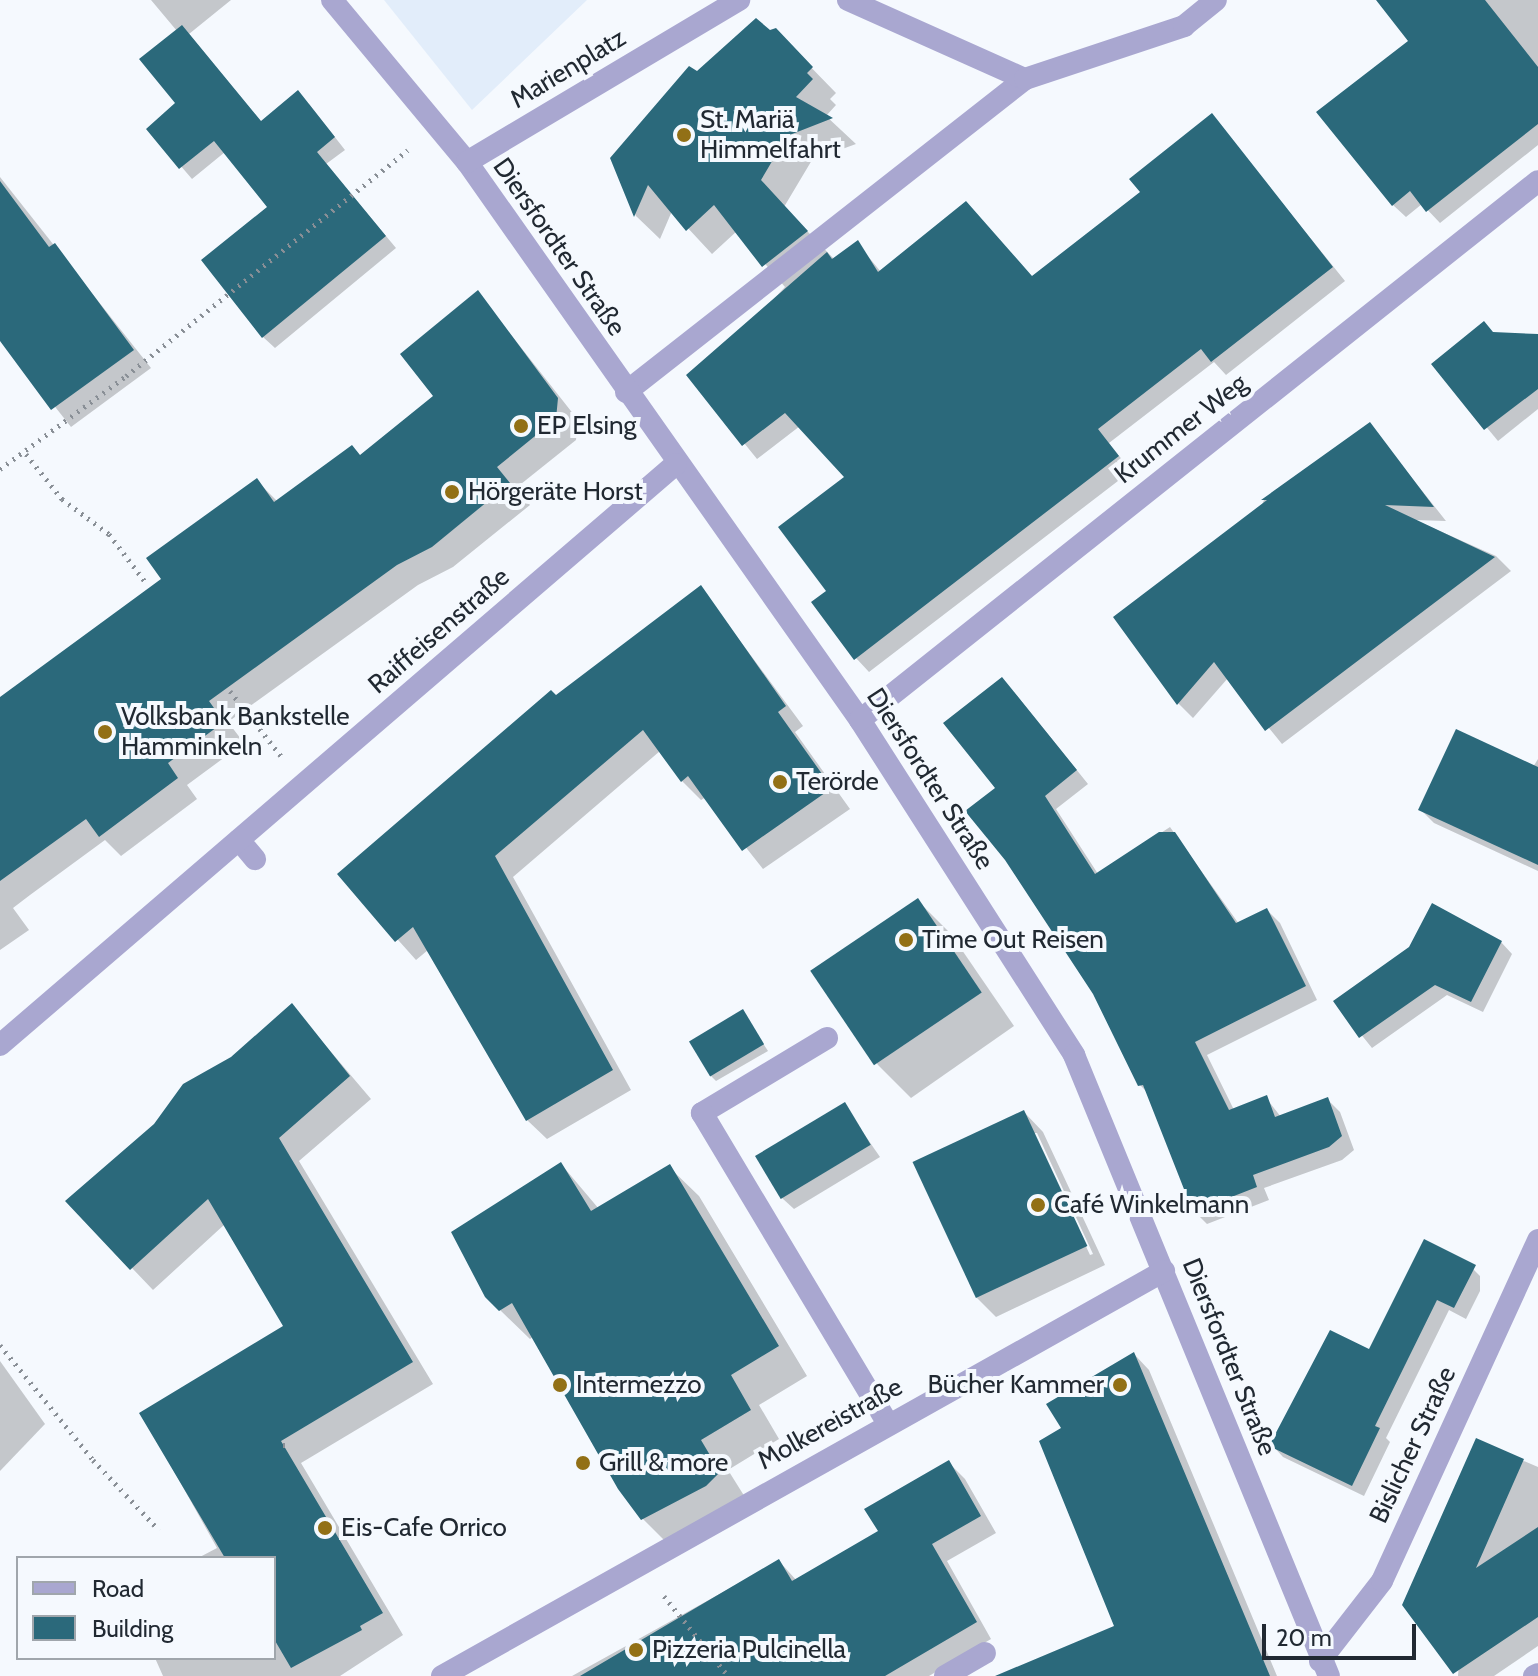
<!DOCTYPE html>
<html>
<head>
<meta charset="utf-8">
<style>
  body { margin:0 }
  #map { position:relative; width:1538px; height:1676px; overflow:hidden; background:#f5f9fe; font-family:Cabin,sans-serif }
  div>[style] { position:absolute }
  .built>* { inset:0; background:#e2edfa }
  .shadow>* { inset:0; background:#0003 }
  .building>* { inset:0; background:#2b697b; transform-origin:0 0 }
  .path>* { height:5px; margin-top:-2.5px; transform-origin:0; background:repeating-linear-gradient(90deg,#898f96 0 2px,transparent 0 8px) }
  .service>* { height:22px; margin:-11px; padding:0 11px; transform-origin:11px; border-radius:11px; background:#a9a7d0 }
  .pedestrian>* { height:22px; margin:-11px; padding:0 11px; transform-origin:11px; border-radius:11px; background:#a9a7d0 }
  .minor>* { height:22px; margin:-11px; padding:0 11px; transform-origin:11px; border-radius:11px; background:#a9a7d0 }
  .dots>* { width:22px; height:22px; translate:-50% -50%; box-sizing:border-box; border:4px solid #f5f9fe; border-radius:50% }
  span { translate:-50% -50%; white-space:nowrap; text-align:center; line-height:1.15; -webkit-text-stroke:8px #f5f9fe; paint-order:stroke }
  .street-label { font-size:26px; color:#212932 }
  .poi-label { font-size:26px; color:#212932 }
  .left { translate:0 -50%; text-align:left }
  .right { translate:-100% -50%; text-align:right }
  .legend { position:absolute; left:16px; top:1556px; width:260px; height:104px; box-sizing:border-box; background:#f5f9fe; border:2px solid #a0a6ac; margin:0; padding:10px 14px; list-style:none; font-size:24px; color:#212932 }
  .legend li { display:flex; align-items:center; gap:16px; height:40px }
  .legend b { width:40px; border:2px solid #a0a6ac }
  .scale { position:absolute; left:1262px; top:1624px; width:154px; height:36px; box-sizing:border-box; border:4px solid #212932; border-top:0; padding-left:10px; font-size:24px; line-height:28px; white-space:nowrap; color:#212932; -webkit-text-stroke:6px #f5f9fe; paint-order:stroke }
</style>
</head>
<body>
<div id="map">
  <div class="built">
    <div style="clip-path:polygon(384px 0,587px 0,472px 110px)"></div>
  </div>
  <div class="shadow">
    <div style="clip-path:polygon(151px 0,231px 0,189px 34px,262px 123px,309px 104px,345px 150px,326px 164px,396px 248px,275px 348px,263px 337px,270px 207px,225px 152px,192px 179px,149px 129px,178px 103px,177px 31px)"></div>
    <div style="clip-path:polygon(1378px 0,1538px 0,1538px 145px,1440px 223px,1422px 204px,1406px 217px,1393px 205px,1411px 41px)"></div>
    <div style="clip-path:polygon(800px 56px,836px 93px,830px 99px,836px 105px,826px 116px,856px 144px,812px 160px,784px 207px,834px 259px,857px 243px,881px 272px,1033px 278px,1142px 193px,1212px 116px,1345px 281px,1226px 375px,1214px 362px,1109px 443px,1131px 471px,869px 672px,856px 658px,829px 591px,847px 477px,800px 426px,757px 459px,689px 375px,733px 342px,785px 287px,737px 231px,712px 254px,672px 211px,660px 239px,636px 216px,612px 158px,697px 73px)"></div>
    <div style="clip-path:polygon(0 177px,151px 368px,71px 427px,0 337px)"></div>
    <div style="clip-path:polygon(478px 293px,578px 420px,576px 440px,516px 488px,530px 505px,453px 567px,418px 585px,228px 722px,244px 743px,187px 785px,197px 799px,121px 856px,105px 840px,30px 895px,13px 908px,29px 930px,0 950px,0 699px,164px 580px,256px 480px,278px 502px,361px 457px,436px 396px)"></div>
    <div style="clip-path:polygon(1434px 364px,1538px 388px,1538px 409px,1498px 441px)"></div>
    <div style="clip-path:polygon(1370px 425px,1446px 521px,1415px 520px,1496px 556px,1511px 571px,1282px 744px,1228px 678px,1193px 718px,1178px 703px,1264px 500px)"></div>
    <div style="clip-path:polygon(701px 588px,803px 726px,795px 732px,850px 809px,763px 869px,706px 797px,701px 800px,682px 781px,660px 751px,513px 877px,631px 1090px,547px 1139px,527px 1120px,428px 950px,416px 960px,340px 875px,556px 698px)"></div>
    <div style="clip-path:polygon(1014px 692px,1088px 784px,1056px 809px,1098px 874px,1170px 827px,1239px 924px,1267px 910px,1280px 923px,1317px 1000px,1207px 1055px,1234px 1110px,1266px 1098px,1281px 1117px,1327px 1099px,1340px 1112px,1354px 1150px,1342px 1160px,1264px 1188px,1269px 1200px,1207px 1224px,1194px 1211px,1149px 1094px,1140px 1085px,997px 788px)"></div>
    <div style="clip-path:polygon(1538px 759px,1538px 871px,1434px 823px,1421px 810px,1533px 767px)"></div>
    <div style="clip-path:polygon(918px 901px,951px 934px,1014px 1026px,911px 1098px,878px 1065px,814px 972px)"></div>
    <div style="clip-path:polygon(1501px 942px,1512px 954px,1483px 1012px,1447px 995px,1372px 1048px,1335px 1002px)"></div>
    <div style="clip-path:polygon(292px 1006px,371px 1099px,299px 1161px,433px 1384px,301px 1463px,403px 1635px,340px 1676px,163px 1676px,155px 1658px,274px 1658px,274px 1558px,198px 1558px,217px 1548px,142px 1414px,286px 1326px,225px 1224px,153px 1290px,132px 1268px,232px 1059px)"></div>
    <div style="clip-path:polygon(743px 1012px,768px 1051px,716px 1081px,710px 1075px)"></div>
    <div style="clip-path:polygon(844px 1105px,880px 1157px,794px 1209px,782px 1198px)"></div>
    <div style="clip-path:polygon(evenodd,1024px 1112px,1043px 1132px,1105px 1265px,996px 1317px,977px 1298px,1024px 1112px,1033px 1133px,1037px 1133px,1093px 1254px,1090px 1255px,1033px 1133px)"></div>
    <div style="clip-path:polygon(561px 1164px,599px 1209px,669px 1167px,699px 1196px,807px 1376px,759px 1405px,779px 1439px,728px 1470px,748px 1502px,672px 1548px,643px 1519px,534px 1336px,530px 1339px,500px 1310px)"></div>
    <div style="clip-path:polygon(1468px 1264px,1480px 1276px,1480px 1291px,1466px 1319px,1449px 1310px,1386px 1438px,1390px 1442px,1364px 1496px,1283px 1457px,1272px 1445px)"></div>
    <div style="clip-path:polygon(1134px 1354px,1149px 1370px,1277px 1676px,1065px 1676px,1116px 1627px,1064px 1429px)"></div>
    <div style="clip-path:polygon(0 1361px,45px 1424px,0 1471px)"></div>
    <div style="clip-path:polygon(1477px 1441px,1538px 1467px,1538px 1646px,1494px 1676px,1458px 1676px)"></div>
    <div style="clip-path:polygon(948px 1462px,965px 1479px,996px 1533px,947px 1561px,991px 1639px,929px 1676px,572px 1676px,779px 1561px,797px 1581px,880px 1531px)"></div>
  </div>
  <div class="building">
    <div style="clip-path:polygon(1376px 0,1485px 0,1538px 67px,1538px 124px,1426px 212px,1410px 191px,1392px 206px,1316px 112px,1408px 41px)"></div>
    <div style="clip-path:polygon(756px 18px,770px 30px,776px 28px,813px 67px,807px 73px,813px 79px,796px 97px,833px 118px,787px 136px,761px 180px,808px 231px,762px 267px,714px 205px,686px 231px,648px 185px,634px 217px,610px 158px,689px 66px,697px 71px)"></div>
    <div style="clip-path:polygon(182px 25px,261px 121px,298px 90px,335px 137px,317px 152px,386px 236px,262px 338px,201px 260px,267px 207px,214px 141px,179px 169px,146px 129px,175px 103px,139px 59px)"></div>
    <div style="clip-path:polygon(1212px 113px,1333px 267px,1211px 362px,1201px 349px,1098px 429px,1119px 456px,854px 660px,811px 602px,826px 591px,778px 527px,844px 477px,785px 413px,742px 446px,686px 375px,827px 252px,832px 259px,858px 240px,878px 272px,966px 201px,1032px 276px,1140px 192px,1129px 179px)"></div>
    <div style="clip-path:polygon(0 181px,49px 247px,55px 243px,134px 350px,51px 410px,0 341px)"></div>
    <div style="clip-path:polygon(478px 290px,558px 398px,556px 419px,497px 467px,510px 483px,432px 547px,397px 565px,209px 701px,224px 722px,168px 763px,178px 778px,99px 837px,86px 819px,0 881px,0 697px,161px 579px,146px 558px,257px 478px,274px 502px,352px 445px,360px 455px,433px 396px,400px 354px)"></div>
    <div style="clip-path:polygon(1484px 321px,1493px 332px,1538px 334px,1538px 389px,1484px 430px,1431px 364px)"></div>
    <div style="clip-path:polygon(1370px 422px,1434px 507px,1385px 505px,1495px 557px,1265px 731px,1214px 662px,1177px 705px,1113px 617px,1267px 500px,1261px 500px)"></div>
    <div style="clip-path:polygon(701px 585px,786px 706px,778px 712px,832px 788px,742px 851px,688px 776px,681px 782px,643px 730px,495px 856px,613px 1070px,526px 1121px,413px 927px,395px 942px,337px 874px,551px 690px,556px 695px)"></div>
    <div style="clip-path:polygon(1002px 677px,1077px 770px,1045px 796px,1095px 874px,1159px 832px,1175px 832px,1236px 923px,1267px 908px,1306px 986px,1195px 1042px,1229px 1110px,1267px 1095px,1275px 1117px,1328px 1097px,1342px 1136px,1329px 1147px,1253px 1175px,1257px 1187px,1193px 1212px,1143px 1085px,1138px 1086px,1093px 994px,1005px 860px,965px 811px,995px 788px,943px 723px)"></div>
    <div style="clip-path:polygon(1456px 729px,1538px 767px,1538px 865px,1418px 810px)"></div>
    <div style="left:918px;top:898px;width:114px;height:130px;rotate:56deg"></div>
    <div style="clip-path:polygon(1432px 903px,1502px 941px,1471px 1002px,1435px 985px,1359px 1038px,1333px 1001px,1409px 947px)"></div>
    <div style="clip-path:polygon(292px 1003px,350px 1076px,279px 1138px,413px 1362px,281px 1441px,383px 1613px,360px 1626px,362px 1630px,291px 1668px,274px 1639px,274px 1558px,225px 1558px,139px 1413px,283px 1326px,208px 1199px,130px 1270px,65px 1201px,154px 1124px,183px 1084px,231px 1057px)"></div>
    <div style="left:743px;top:1009px;width:41px;height:63px;rotate:59deg"></div>
    <div style="left:845px;top:1102px;width:50px;height:105px;rotate:59deg"></div>
    <div style="left:1024px;top:1110px;width:150px;height:123px;rotate:65deg"></div>
    <div style="clip-path:polygon(561px 1162px,591px 1211px,670px 1164px,779px 1346px,731px 1375px,751px 1410px,701px 1440px,720px 1472px,706px 1486px,641px 1520px,618px 1489px,512px 1303px,499px 1311px,485px 1297px,451px 1232px)"></div>
    <div style="clip-path:polygon(1424px 1239px,1476px 1265px,1454px 1308px,1437px 1300px,1375px 1426px,1380px 1428px,1352px 1486px,1269px 1446px,1330px 1330px,1369px 1349px)"></div>
    <div style="clip-path:polygon(1134px 1352px,1270px 1676px,995px 1676px,1114px 1626px,1039px 1441px,1061px 1428px,1046px 1404px)"></div>
    <div style="clip-path:polygon(1476px 1438px,1524px 1459px,1476px 1568px,1538px 1527px,1538px 1617px,1453px 1674px,1402px 1605px)"></div>
    <div style="clip-path:polygon(949px 1460px,981px 1516px,932px 1544px,977px 1622px,885px 1676px,580px 1676px,779px 1559px,792px 1581px,878px 1531px,864px 1509px)"></div>
  </div>
  <div class="path">
    <div style="left:26px;top:454px;width:58px;rotate:51.3deg"></div>
    <div style="left:62px;top:499px;width:59px;rotate:36.7deg"></div>
    <div style="left:109px;top:534px;width:63px;rotate:52.8deg"></div>
    <div style="left:0;top:469px;width:157px;rotate:-36.4deg"></div>
    <div style="left:126px;top:376px;width:361px;rotate:-38.7deg"></div>
    <div style="left:230px;top:691px;width:83px;rotate:51.9deg"></div>
    <div style="left:0;top:1345px;width:148px;rotate:51deg"></div>
    <div style="left:93px;top:1460px;width:96px;rotate:46.7deg"></div>
    <div style="left:283px;top:1445px;width:7px"></div>
    <div style="left:664px;top:1596px;width:102px;rotate:51.3deg"></div>
  </div>
  <div class="service">
    <div style="left:626px;top:392px;width:507px;rotate:-38.11deg"></div>
    <div style="left:827px;top:1038px;width:146px;rotate:149deg"></div>
    <div style="left:702px;top:1113px;width:362px;rotate:59.1deg"></div>
    <div style="left:945px;top:1676px;width:46px;rotate:-29.9deg"></div>
  </div>
  <div class="pedestrian">
    <div style="left:239px;top:840px;width:25px;rotate:50deg"></div>
  </div>
  <div class="minor">
    <div style="left:332px;top:0;width:211px;rotate:50.2deg"></div>
    <div style="left:467px;top:162px;width:683px;rotate:54.84deg"></div>
    <div style="left:860px;top:720px;width:398px;rotate:57.4deg"></div>
    <div style="left:1074px;top:1055px;width:671px;rotate:67.68deg"></div>
    <div style="left:848px;top:0;width:194px;rotate:24.1deg"></div>
    <div style="left:1025px;top:79px;width:168px;rotate:-18.4deg"></div>
    <div style="left:1184px;top:26px;width:41px;rotate:-39.1deg"></div>
    <div style="left:467px;top:162px;width:317px;rotate:-30.8deg"></div>
    <div style="left:860px;top:720px;width:866px;rotate:-38.48deg"></div>
    <div style="left:0;top:1045px;width:891px;rotate:-40.68deg"></div>
    <div style="left:1320px;top:1661px;width:101px;rotate:-52.2deg"></div>
    <div style="left:1382px;top:1581px;width:375px;rotate:-65.4deg"></div>
    <div style="left:442px;top:1676px;width:828px;rotate:-29.29deg"></div>
    <div style="left:1534px;top:1676px;width:4px;rotate:-27deg"></div>
  </div>
  <div class="dots">
    <div style="left:684px;top:135px;background:#927016"></div>
    <div style="left:521px;top:426px;background:#927016"></div>
    <div style="left:452px;top:492px;background:#927016"></div>
    <div style="left:105px;top:732px;background:#927016"></div>
    <div style="left:780px;top:782px;background:#927016"></div>
    <div style="left:906px;top:940px;background:#927016"></div>
    <div style="left:1038px;top:1205px;background:#927016"></div>
    <div style="left:560px;top:1385px;background:#927016"></div>
    <div style="left:1120px;top:1385px;background:#927016"></div>
    <div style="left:583px;top:1463px;background:#927016"></div>
    <div style="left:325px;top:1528px;background:#927016"></div>
    <div style="left:636px;top:1650px;background:#927016"></div>
  </div>
  <div class="street-label">
    <span style="left:568px;top:69px;rotate:-31deg">Marienplatz</span>
    <span style="left:559px;top:247px;rotate:55deg">Diersfordter Straße</span>
    <span style="left:1181px;top:429px;rotate:-38deg">Krummer Weg</span>
    <span style="left:439px;top:631px;rotate:-41deg">Raiffeisenstraße</span>
    <span style="left:930px;top:779px;rotate:57deg">Diersfordter Straße</span>
    <span style="left:1229px;top:1357px;rotate:68deg">Diersfordter Straße</span>
    <span style="left:830px;top:1424px;rotate:-29deg">Molkereistraße</span>
    <span style="left:1413px;top:1445px;rotate:-65deg">Bislicher Straße</span>
  </div>
  <div class="poi-label">
    <span class="left" style="left:700px;top:135px">St. Mariä<br>Himmelfahrt</span>
    <span class="left" style="left:537px;top:426px">EP Elsing</span>
    <span class="left" style="left:468px;top:492px">Hörgeräte Horst</span>
    <span class="left" style="left:121px;top:732px">Volksbank Bankstelle<br>Hamminkeln</span>
    <span class="left" style="left:796px;top:782px">Terörde</span>
    <span class="left" style="left:922px;top:940px">Time Out Reisen</span>
    <span class="left" style="left:1054px;top:1205px">Café Winkelmann</span>
    <span class="left" style="left:576px;top:1385px">Intermezzo</span>
    <span class="right" style="left:1104px;top:1385px">Bücher Kammer</span>
    <span class="left" style="left:599px;top:1463px">Grill &amp; more</span>
    <span class="left" style="left:341px;top:1528px">Eis-Cafe Orrico</span>
    <span class="left" style="left:652px;top:1650px">Pizzeria Pulcinella</span>
  </div>
  <ul class="legend">
  <li><b style="height:10px;background:#a9a7d0"></b>Road</li>
  <li><b style="height:22px;background:#2b697b"></b>Building</li>
  </ul>
  <div class="scale">20 m</div>
</div>
</body>
</html>
